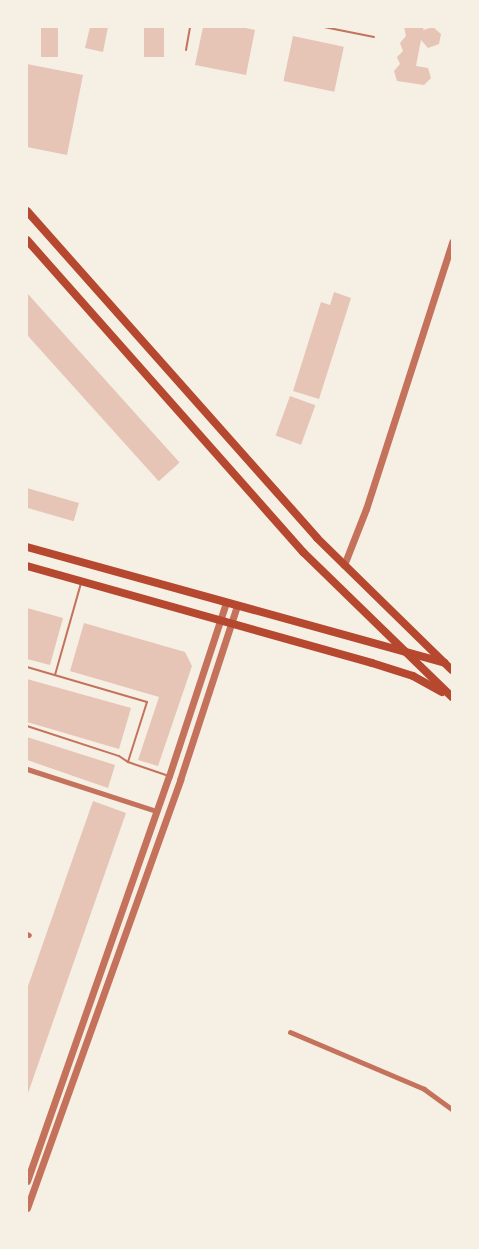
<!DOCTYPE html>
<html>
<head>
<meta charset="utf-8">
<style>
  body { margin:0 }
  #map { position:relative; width:479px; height:1249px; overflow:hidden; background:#f6efe4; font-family:Barlow,sans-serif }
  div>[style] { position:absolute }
  .building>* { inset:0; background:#e6c5b7; transform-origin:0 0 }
  .service>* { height:2px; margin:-1px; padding:0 1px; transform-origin:1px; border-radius:1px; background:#c5725c }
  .minor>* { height:5px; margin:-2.5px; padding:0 2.5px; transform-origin:2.5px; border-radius:2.5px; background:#c5725c }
  .tertiary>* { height:7px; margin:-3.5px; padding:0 3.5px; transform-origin:3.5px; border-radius:3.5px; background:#c5725c }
  .primary>* { height:8px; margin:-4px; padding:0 4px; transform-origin:4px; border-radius:4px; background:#b5482f }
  span { translate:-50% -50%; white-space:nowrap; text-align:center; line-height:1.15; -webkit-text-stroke:4.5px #f6efe4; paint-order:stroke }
  .frame { position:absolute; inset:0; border:28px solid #f6efe4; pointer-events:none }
</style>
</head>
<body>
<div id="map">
  <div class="building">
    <div style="left:41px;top:27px;width:17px;height:30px"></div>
    <div style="clip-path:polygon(90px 27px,108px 27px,103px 52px,85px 48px)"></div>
    <div style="left:144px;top:27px;width:20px;height:30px"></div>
    <div style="clip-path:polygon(203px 27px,241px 27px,255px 30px,246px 75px,195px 65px)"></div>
    <div style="clip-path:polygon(404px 27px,424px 27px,423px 30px,433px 27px,441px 34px,439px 44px,428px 48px,421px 40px,416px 66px,428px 68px,431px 78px,424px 85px,397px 81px,394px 71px,400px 64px,397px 57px,403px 51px,400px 43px,406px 36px)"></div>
    <div style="left:293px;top:36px;width:52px;height:46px;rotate:12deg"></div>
    <div style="clip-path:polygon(27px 64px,83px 75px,67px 155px,27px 147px)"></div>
    <div style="clip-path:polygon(334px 292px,351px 298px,319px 399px,293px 391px,321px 302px,330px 305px)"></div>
    <div style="left:27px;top:293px;width:228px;height:28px;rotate:48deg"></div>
    <div style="left:290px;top:396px;width:27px;height:42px;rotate:20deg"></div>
    <div style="left:27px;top:488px;width:54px;height:19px;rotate:16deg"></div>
    <div style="clip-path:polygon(27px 608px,63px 618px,50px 665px,27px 659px)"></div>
    <div style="clip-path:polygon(84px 623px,185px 652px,192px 666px,158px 766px,138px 760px,159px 697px,70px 671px)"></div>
    <div style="clip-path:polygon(27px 679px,131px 708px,119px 749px,27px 722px)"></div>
    <div style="clip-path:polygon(27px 737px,115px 765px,108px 788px,27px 760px)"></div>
    <div style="clip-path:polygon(93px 801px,126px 813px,27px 1096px,27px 989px)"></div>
  </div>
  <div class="service">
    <div style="left:324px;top:27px;width:51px;rotate:11.3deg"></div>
    <div style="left:186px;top:50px;width:23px;rotate:-80deg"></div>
    <div style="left:27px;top:667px;width:125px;rotate:16.3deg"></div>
    <div style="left:147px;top:702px;width:63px;rotate:107.6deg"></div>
    <div style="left:55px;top:675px;width:96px;rotate:-74.2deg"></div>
    <div style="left:27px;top:726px;width:97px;rotate:18.1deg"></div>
    <div style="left:119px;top:756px;width:11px;rotate:34deg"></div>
    <div style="left:128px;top:762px;width:40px;rotate:18.9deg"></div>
  </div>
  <div class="minor">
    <div style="left:27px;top:769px;width:133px;rotate:18deg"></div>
    <div style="left:27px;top:934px;width:2px;rotate:27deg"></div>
    <div style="left:290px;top:1032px;width:146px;rotate:23deg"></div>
    <div style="left:424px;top:1089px;width:34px;rotate:36deg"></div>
  </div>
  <div class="tertiary">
    <div style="left:344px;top:565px;width:60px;rotate:-68.6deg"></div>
    <div style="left:366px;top:509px;width:281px;rotate:-72.1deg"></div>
    <div style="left:27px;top:1181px;width:429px;rotate:-70.7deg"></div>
    <div style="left:169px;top:776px;width:182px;rotate:-71.8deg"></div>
    <div style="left:27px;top:1208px;width:455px;rotate:-70.3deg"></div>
    <div style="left:180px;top:780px;width:183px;rotate:-71.9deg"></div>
  </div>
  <div class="primary">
    <div style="left:27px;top:211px;width:437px;rotate:48.4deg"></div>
    <div style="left:317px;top:538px;width:189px;rotate:44.4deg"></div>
    <div style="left:27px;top:240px;width:417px;rotate:48.5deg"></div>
    <div style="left:303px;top:552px;width:208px;rotate:44.2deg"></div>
    <div style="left:27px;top:547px;width:433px;rotate:15.5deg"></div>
    <div style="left:27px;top:566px;width:358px;rotate:15.7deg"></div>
    <div style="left:372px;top:663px;width:43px;rotate:17.6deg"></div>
    <div style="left:413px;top:676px;width:33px;rotate:29deg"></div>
  </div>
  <div class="frame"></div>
</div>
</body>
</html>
